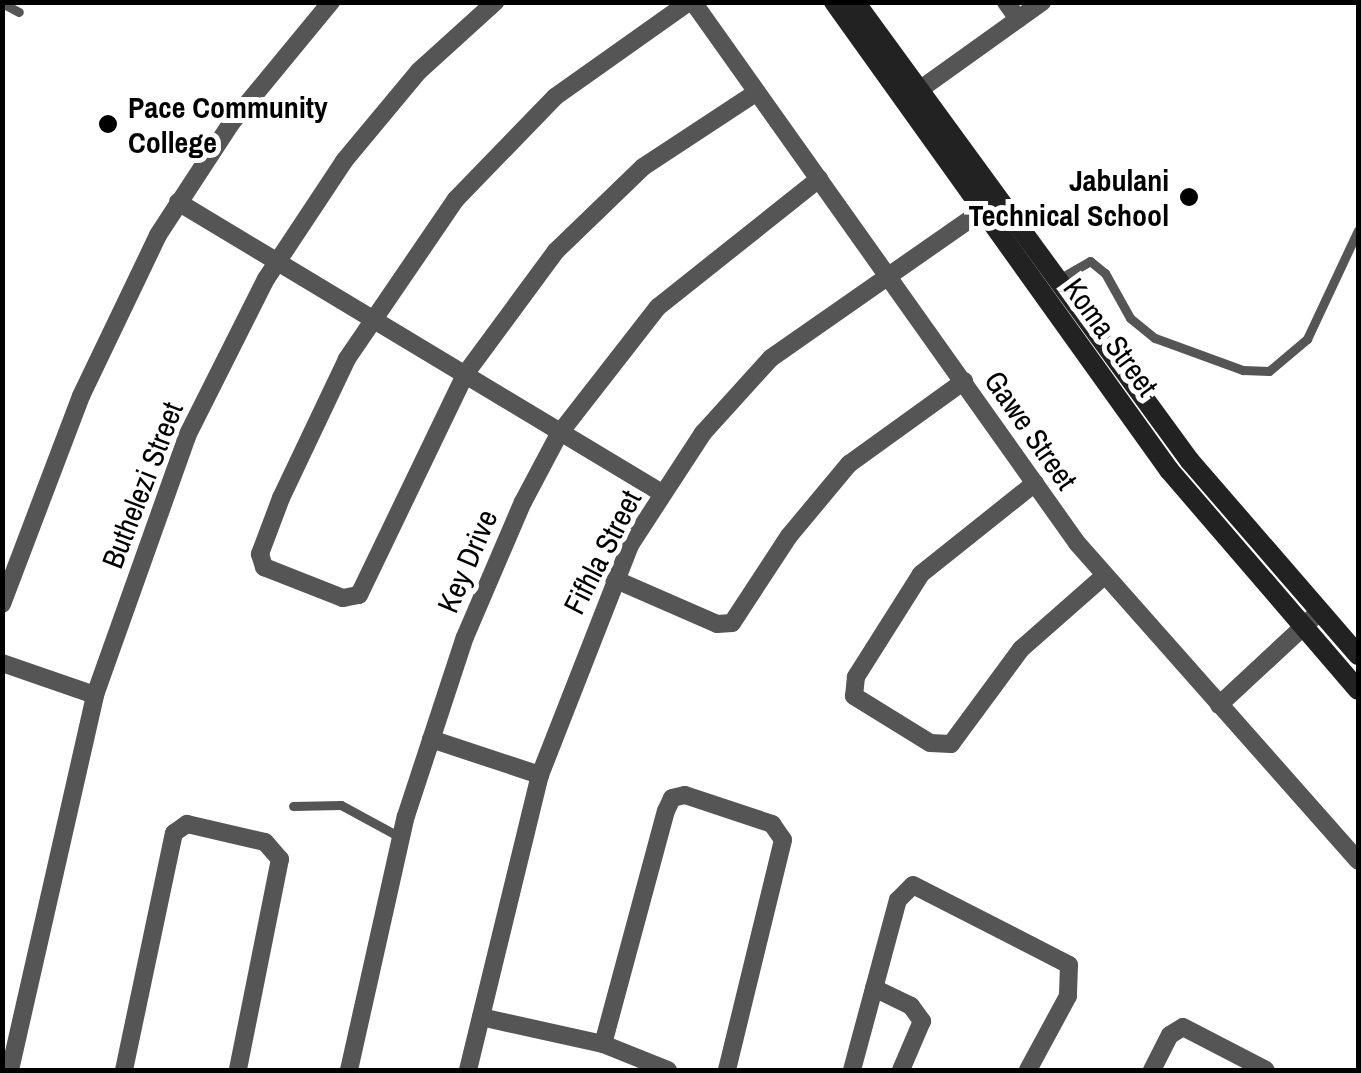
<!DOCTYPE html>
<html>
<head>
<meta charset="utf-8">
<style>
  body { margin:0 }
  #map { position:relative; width:1361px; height:1073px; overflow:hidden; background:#fff; font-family:"Archivo Narrow",sans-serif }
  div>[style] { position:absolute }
  .lane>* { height:9px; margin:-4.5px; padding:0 4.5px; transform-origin:4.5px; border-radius:4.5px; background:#555 }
  .street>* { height:18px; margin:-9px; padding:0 9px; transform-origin:9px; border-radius:9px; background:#555 }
  .secondary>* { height:20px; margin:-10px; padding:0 10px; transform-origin:10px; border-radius:10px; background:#222 }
  .dots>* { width:28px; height:28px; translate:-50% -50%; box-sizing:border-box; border:5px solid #fff; border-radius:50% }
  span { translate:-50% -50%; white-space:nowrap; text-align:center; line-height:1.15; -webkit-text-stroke:10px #fff; paint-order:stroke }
  .poi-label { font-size:30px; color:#000; font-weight:700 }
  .left { translate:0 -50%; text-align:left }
  .right { translate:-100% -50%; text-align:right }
  .street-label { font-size:30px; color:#000 }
  .frame { position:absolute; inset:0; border:5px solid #000; pointer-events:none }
</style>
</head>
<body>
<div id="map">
  <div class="lane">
    <div style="left:2px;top:3px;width:19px;rotate:28deg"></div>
    <div style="left:1059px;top:279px;width:36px;rotate:-30deg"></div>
    <div style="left:1090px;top:261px;width:19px;rotate:39deg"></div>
    <div style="left:1105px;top:273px;width:51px;rotate:60.9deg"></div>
    <div style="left:1130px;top:318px;width:32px;rotate:39deg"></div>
    <div style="left:1155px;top:338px;width:94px;rotate:20deg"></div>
    <div style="left:1243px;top:370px;width:26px;rotate:2deg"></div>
    <div style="left:1269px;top:371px;width:50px;rotate:-40.1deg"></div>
    <div style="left:1307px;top:339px;width:120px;rotate:-64.9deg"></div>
    <div style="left:293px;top:806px;width:48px;rotate:-1.2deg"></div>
    <div style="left:341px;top:805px;width:67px;rotate:28.5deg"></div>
  </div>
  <div class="street">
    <div style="left:689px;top:2px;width:164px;rotate:144.7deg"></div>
    <div style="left:555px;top:97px;width:142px;rotate:134.1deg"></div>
    <div style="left:456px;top:199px;width:194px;rotate:124.3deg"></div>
    <div style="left:347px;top:359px;width:154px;rotate:115.4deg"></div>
    <div style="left:281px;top:498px;width:60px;rotate:110.6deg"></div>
    <div style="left:260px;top:554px;width:14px;rotate:73deg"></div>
    <div style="left:264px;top:567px;width:85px;rotate:21.4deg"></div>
    <div style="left:343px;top:598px;width:16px;rotate:-11deg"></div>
    <div style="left:359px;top:595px;width:246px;rotate:-64.3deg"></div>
    <div style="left:466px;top:373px;width:152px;rotate:-53.6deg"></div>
    <div style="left:556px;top:251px;width:121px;rotate:-44deg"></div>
    <div style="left:643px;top:167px;width:136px;rotate:-33.3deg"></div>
    <div style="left:693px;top:2px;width:663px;rotate:54.63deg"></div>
    <div style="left:1077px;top:543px;width:424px;rotate:48.5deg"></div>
    <div style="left:1006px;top:2px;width:21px;rotate:55deg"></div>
    <div style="left:908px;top:98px;width:165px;rotate:-35.6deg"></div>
    <div style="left:178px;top:202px;width:565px;rotate:31.02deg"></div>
    <div style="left:1035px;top:483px;width:146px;rotate:141.4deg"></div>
    <div style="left:921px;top:574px;width:122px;rotate:122.3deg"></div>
    <div style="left:856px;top:677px;width:19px;rotate:96deg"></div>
    <div style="left:854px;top:696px;width:89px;rotate:31.7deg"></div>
    <div style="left:930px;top:743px;width:21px;rotate:3deg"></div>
    <div style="left:951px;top:744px;width:118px;rotate:-53.6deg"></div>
    <div style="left:1021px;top:649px;width:109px;rotate:-41.3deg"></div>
    <div style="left:614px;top:579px;width:112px;rotate:23.6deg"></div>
    <div style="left:717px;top:624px;width:15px;rotate:-4deg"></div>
    <div style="left:732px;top:623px;width:104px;rotate:-56.8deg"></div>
    <div style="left:789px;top:536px;width:94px;rotate:-50.2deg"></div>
    <div style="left:849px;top:464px;width:142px;rotate:-35.8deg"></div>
    <div style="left:2px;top:604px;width:222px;rotate:-69.2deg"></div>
    <div style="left:81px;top:396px;width:178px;rotate:-64.4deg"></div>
    <div style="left:158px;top:235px;width:135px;rotate:-56.8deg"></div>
    <div style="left:232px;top:122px;width:156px;rotate:-50.5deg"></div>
    <div style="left:2px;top:663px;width:98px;rotate:19deg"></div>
    <div style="left:1219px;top:705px;width:138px;rotate:-42.9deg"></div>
    <div style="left:431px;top:739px;width:115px;rotate:18.3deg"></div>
    <div style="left:874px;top:988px;width:41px;rotate:25.9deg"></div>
    <div style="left:911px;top:1006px;width:19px;rotate:54deg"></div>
    <div style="left:922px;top:1021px;width:53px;rotate:113.2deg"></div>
    <div style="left:481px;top:1017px;width:125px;rotate:12.5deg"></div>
    <div style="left:603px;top:1044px;width:70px;rotate:21.8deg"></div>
    <div style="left:603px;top:1044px;width:241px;rotate:-74.9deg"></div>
    <div style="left:666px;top:811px;width:14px;rotate:-65deg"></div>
    <div style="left:672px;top:798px;width:13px;rotate:-13deg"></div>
    <div style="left:685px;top:795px;width:92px;rotate:18.4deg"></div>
    <div style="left:772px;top:824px;width:19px;rotate:55deg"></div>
    <div style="left:783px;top:840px;width:237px;rotate:103.7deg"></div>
    <div style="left:10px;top:1070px;width:385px;rotate:-77.2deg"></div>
    <div style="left:95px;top:695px;width:275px;rotate:-70.4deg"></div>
    <div style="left:187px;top:436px;width:176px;rotate:-63.3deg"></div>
    <div style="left:266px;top:279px;width:141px;rotate:-56.5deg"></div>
    <div style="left:344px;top:161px;width:117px;rotate:-50.2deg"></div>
    <div style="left:419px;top:71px;width:103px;rotate:-42.2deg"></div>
    <div style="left:124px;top:1070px;width:242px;rotate:-78.1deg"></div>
    <div style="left:174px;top:833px;width:16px;rotate:-35deg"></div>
    <div style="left:187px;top:824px;width:80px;rotate:13deg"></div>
    <div style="left:265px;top:842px;width:23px;rotate:49deg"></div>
    <div style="left:280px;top:859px;width:215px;rotate:101.3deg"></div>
    <div style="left:349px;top:1070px;width:260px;rotate:-77.4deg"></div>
    <div style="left:406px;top:816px;width:188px;rotate:-71.8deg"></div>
    <div style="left:465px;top:637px;width:147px;rotate:-66.8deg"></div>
    <div style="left:523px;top:502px;width:77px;rotate:-62.1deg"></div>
    <div style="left:559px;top:434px;width:161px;rotate:-52.1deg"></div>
    <div style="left:658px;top:307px;width:206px;rotate:-38.5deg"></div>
    <div style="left:468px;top:1070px;width:304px;rotate:-76.3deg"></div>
    <div style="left:540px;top:775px;width:247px;rotate:-68.6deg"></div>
    <div style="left:630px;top:545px;width:134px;rotate:-56.9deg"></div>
    <div style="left:703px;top:433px;width:101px;rotate:-47.8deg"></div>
    <div style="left:771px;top:358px;width:273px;rotate:-34.9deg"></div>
    <div style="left:852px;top:1070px;width:176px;rotate:-74.9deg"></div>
    <div style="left:898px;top:900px;width:21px;rotate:-45deg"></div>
    <div style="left:913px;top:885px;width:175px;rotate:27.1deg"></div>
    <div style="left:1069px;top:965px;width:31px;rotate:92deg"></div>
    <div style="left:1068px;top:996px;width:84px;rotate:118.4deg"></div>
    <div style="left:1152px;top:1070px;width:39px;rotate:-63deg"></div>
    <div style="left:1170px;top:1035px;width:15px;rotate:-32deg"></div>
    <div style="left:1183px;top:1027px;width:93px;rotate:27.4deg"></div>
  </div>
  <div class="secondary">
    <div style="left:834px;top:2px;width:576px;rotate:54.4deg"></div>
    <div style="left:1169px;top:470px;width:290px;rotate:49.3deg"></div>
    <div style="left:855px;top:2px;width:568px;rotate:53.88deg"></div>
    <div style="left:1190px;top:461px;width:257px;rotate:49.1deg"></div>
  </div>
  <div class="dots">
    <div style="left:108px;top:124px;background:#000"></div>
    <div style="left:1189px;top:197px;background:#000"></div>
  </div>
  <div class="poi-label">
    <span class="left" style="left:128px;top:124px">Pace Community<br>College</span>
    <span class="right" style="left:1169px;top:197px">Jabulani<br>Technical School</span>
  </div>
  <div class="street-label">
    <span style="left:1111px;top:337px;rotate:54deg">Koma Street</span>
    <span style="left:1031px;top:430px;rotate:55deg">Gawe Street</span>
    <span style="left:142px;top:485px;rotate:-69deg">Buthelezi Street</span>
    <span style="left:602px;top:552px;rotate:-63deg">Fifhla Street</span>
    <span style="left:467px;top:561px;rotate:-67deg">Key Drive</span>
  </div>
  <div class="frame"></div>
</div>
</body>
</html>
